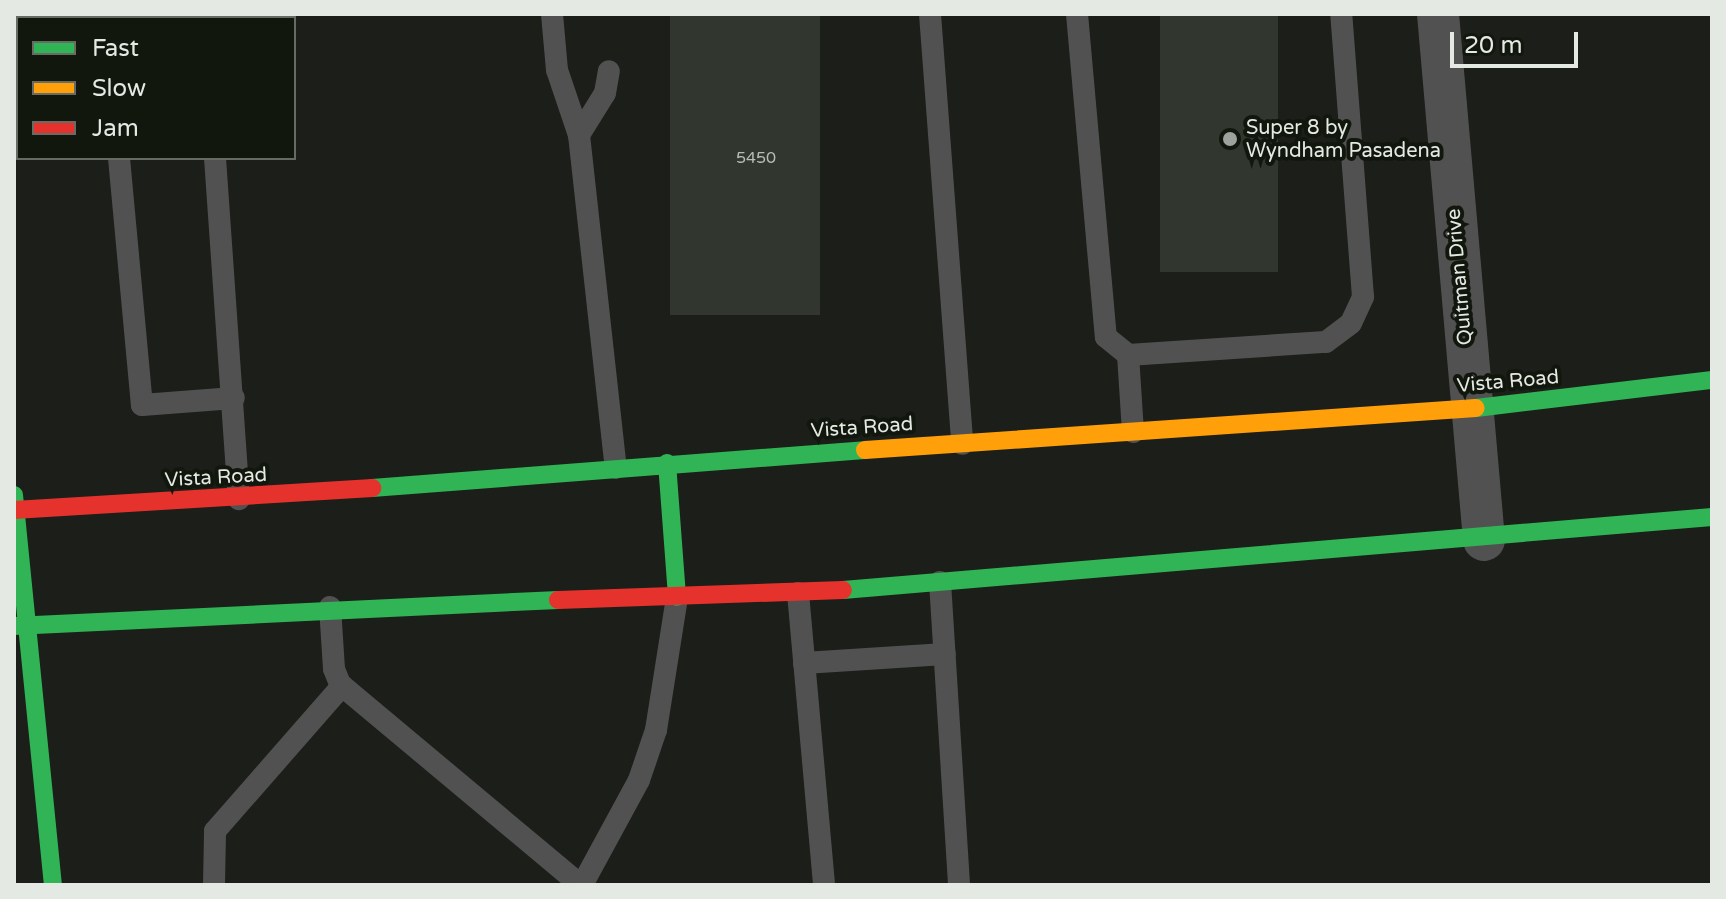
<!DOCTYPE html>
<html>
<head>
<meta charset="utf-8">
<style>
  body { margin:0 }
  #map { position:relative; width:1726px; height:899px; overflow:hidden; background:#1b1e19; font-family:"Varela Round",sans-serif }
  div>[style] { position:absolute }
  .building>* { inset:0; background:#31362e; transform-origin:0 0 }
  .lane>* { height:22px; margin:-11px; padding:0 11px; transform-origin:11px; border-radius:11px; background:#525151 }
  .street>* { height:42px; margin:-21px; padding:0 21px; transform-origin:21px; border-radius:21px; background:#525151 }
  .fast>* { height:18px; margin:-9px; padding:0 9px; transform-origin:9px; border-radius:9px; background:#30b455 }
  .slow>* { height:18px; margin:-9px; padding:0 9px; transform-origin:9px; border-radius:9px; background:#ff9f0a }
  .jam>* { height:18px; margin:-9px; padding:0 9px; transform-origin:9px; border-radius:9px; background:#e5322d }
  .dots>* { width:22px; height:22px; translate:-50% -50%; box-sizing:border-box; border:4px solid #12170e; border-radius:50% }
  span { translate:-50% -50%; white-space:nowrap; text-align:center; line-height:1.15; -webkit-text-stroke:8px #12170e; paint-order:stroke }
  .number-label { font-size:16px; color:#b8bcb6 }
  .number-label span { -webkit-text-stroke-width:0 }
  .poi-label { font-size:20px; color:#e5e9e3 }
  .left { translate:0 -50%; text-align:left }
  .street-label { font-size:20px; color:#e5e9e3 }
  .frame { position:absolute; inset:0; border:16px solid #e5e9e3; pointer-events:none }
  .legend { position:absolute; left:16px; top:16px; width:280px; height:144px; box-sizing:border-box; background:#12170e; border:2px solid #666b63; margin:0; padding:10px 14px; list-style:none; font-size:24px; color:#e5e9e3 }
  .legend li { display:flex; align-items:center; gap:16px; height:40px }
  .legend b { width:40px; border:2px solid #666b63 }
  .scale { position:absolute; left:1450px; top:32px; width:128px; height:36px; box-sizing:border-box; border:4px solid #e5e9e3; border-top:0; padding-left:10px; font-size:24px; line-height:28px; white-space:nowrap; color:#e5e9e3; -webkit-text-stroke:6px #12170e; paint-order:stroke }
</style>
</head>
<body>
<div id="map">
  <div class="building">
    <div style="left:670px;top:14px;width:150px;height:301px"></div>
    <div style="left:1160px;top:14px;width:118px;height:258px"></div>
  </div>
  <div class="lane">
    <div style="left:106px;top:14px;width:4px;rotate:76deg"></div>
    <div style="left:203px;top:14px;width:4px;rotate:76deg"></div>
    <div style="left:552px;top:14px;width:56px;rotate:84.9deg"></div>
    <div style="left:557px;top:70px;width:69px;rotate:71.3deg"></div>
    <div style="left:579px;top:135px;width:335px;rotate:83.7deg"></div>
    <div style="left:930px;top:14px;width:431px;rotate:85.7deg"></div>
    <div style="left:1077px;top:14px;width:324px;rotate:84.9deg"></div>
    <div style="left:1106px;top:337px;width:28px;rotate:39deg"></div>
    <div style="left:579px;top:135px;width:49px;rotate:-58.2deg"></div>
    <div style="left:605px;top:93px;width:22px;rotate:-80deg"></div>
    <div style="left:14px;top:139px;width:4px;rotate:-14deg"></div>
    <div style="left:119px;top:158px;width:248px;rotate:84.7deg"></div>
    <div style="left:142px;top:405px;width:92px;rotate:-4.4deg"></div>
    <div style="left:215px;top:158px;width:342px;rotate:86deg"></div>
    <div style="left:1133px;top:432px;width:77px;rotate:-93.7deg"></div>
    <div style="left:1128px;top:355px;width:198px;rotate:-3.8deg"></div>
    <div style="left:1326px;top:342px;width:31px;rotate:-37deg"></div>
    <div style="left:1351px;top:323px;width:29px;rotate:-65deg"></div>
    <div style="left:1363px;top:297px;width:284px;rotate:-94.4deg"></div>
    <div style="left:940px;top:582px;width:304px;rotate:86.4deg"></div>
    <div style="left:798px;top:593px;width:293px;rotate:84.9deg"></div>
    <div style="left:330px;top:607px;width:62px;rotate:86.3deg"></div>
    <div style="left:334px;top:669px;width:16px;rotate:68deg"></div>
    <div style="left:340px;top:684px;width:313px;rotate:39.9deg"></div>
    <div style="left:804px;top:663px;width:141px;rotate:-3.7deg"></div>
    <div style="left:214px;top:885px;width:54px;rotate:-88.9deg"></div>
    <div style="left:215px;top:831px;width:193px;rotate:-48.8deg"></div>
    <div style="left:582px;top:885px;width:119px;rotate:-61.5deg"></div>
    <div style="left:639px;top:780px;width:53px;rotate:-71.2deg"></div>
    <div style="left:656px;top:730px;width:135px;rotate:-81deg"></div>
  </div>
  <div class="street">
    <div style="left:1438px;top:14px;width:528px;rotate:85deg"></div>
  </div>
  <div class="fast">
    <div style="left:1476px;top:408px;width:238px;rotate:-6.8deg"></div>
    <div style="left:667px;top:463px;width:134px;rotate:85.7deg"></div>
    <div style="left:372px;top:488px;width:494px;rotate:-4.4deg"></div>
    <div style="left:14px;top:495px;width:392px;rotate:84.3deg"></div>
    <div style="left:843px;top:590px;width:872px;rotate:-4.8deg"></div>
    <div style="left:14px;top:626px;width:545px;rotate:-2.74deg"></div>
  </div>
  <div class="slow">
    <div style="left:865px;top:450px;width:612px;rotate:-3.93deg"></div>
  </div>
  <div class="jam">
    <div style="left:14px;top:510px;width:359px;rotate:-3.5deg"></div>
    <div style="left:558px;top:600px;width:285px;rotate:-2deg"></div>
  </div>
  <div class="dots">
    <div style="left:1230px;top:139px;background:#9ea29c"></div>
  </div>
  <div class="number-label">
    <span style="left:756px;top:158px">5450</span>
  </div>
  <div class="poi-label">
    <span class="left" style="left:1246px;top:140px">Super 8 by<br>Wyndham Pasadena</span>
  </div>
  <div class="street-label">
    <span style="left:1460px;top:277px;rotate:-95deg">Quitman Drive</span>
    <span style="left:1508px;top:382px;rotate:-5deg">Vista Road</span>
    <span style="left:862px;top:428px;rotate:-4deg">Vista Road</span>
    <span style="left:216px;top:478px;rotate:-3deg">Vista Road</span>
  </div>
  <div class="frame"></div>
  <ul class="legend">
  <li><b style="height:10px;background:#30b455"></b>Fast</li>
  <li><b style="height:10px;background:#ff9f0a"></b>Slow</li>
  <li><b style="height:10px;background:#e5322d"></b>Jam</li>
  </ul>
  <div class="scale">20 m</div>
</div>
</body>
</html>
